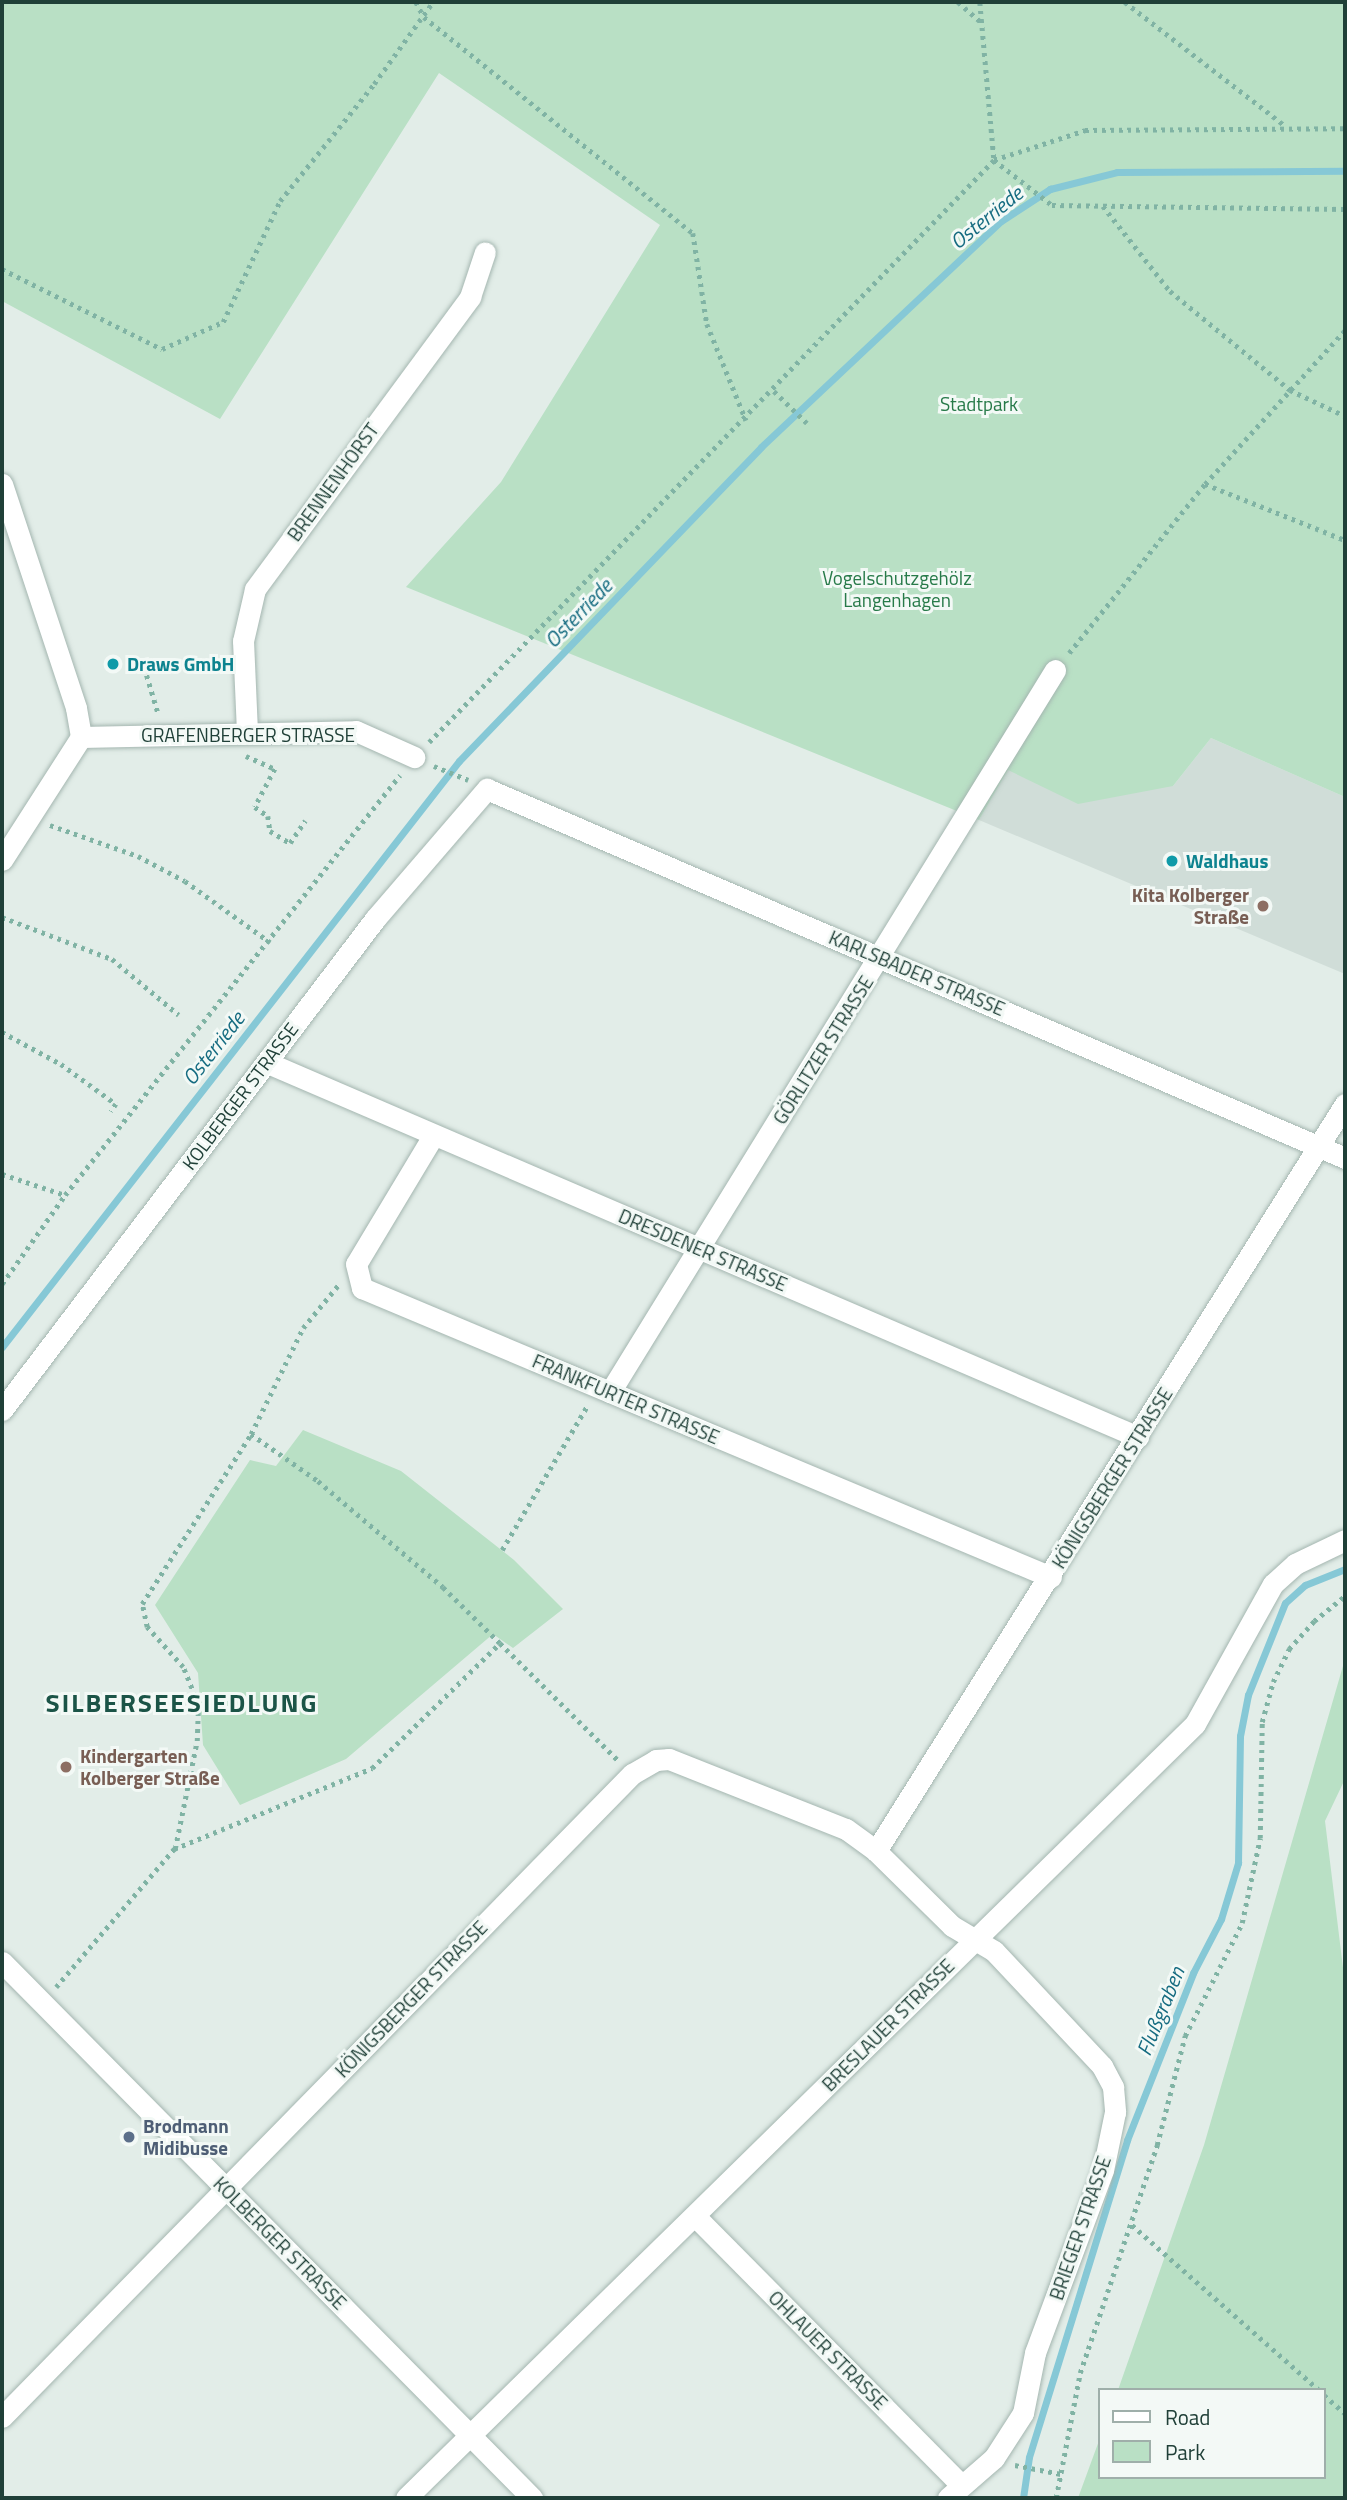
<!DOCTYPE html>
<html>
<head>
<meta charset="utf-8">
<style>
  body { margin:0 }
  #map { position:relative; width:1347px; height:2500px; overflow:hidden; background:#e2ede8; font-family:"Titillium Web",sans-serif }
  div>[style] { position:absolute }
  .built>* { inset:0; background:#d0ddd8 }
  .green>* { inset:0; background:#b9e0c5 }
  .stream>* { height:7px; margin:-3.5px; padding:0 3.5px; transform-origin:3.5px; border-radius:3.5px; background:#86c8d6 }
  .path>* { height:4.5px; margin-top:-2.25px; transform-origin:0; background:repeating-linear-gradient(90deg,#80b3a4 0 3.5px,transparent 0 8.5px) }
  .roads { filter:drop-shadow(0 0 2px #a4b6b0) drop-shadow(0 0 2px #a4b6b0) }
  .minor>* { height:21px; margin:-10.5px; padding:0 10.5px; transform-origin:10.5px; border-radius:10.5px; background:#fff }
  .dots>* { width:19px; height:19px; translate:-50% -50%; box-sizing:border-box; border:4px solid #f3f9f6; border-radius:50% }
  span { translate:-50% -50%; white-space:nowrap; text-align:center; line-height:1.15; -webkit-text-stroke:6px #f3f9f6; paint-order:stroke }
  .park-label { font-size:19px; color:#277a49 }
  .street-label { font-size:19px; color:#204038 }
  .culture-label { font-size:19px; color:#0d838f; font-weight:700 }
  .left { translate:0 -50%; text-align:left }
  .education-label { font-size:19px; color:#785e54; font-weight:700 }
  .right { translate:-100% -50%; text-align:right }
  .service-label { font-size:19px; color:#4e5e75; font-weight:700 }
  .water-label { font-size:21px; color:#166c81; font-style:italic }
  .district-label { font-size:26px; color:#1b5447; font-weight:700; letter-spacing:2px }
  .frame { position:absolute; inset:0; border:4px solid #204038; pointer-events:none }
  .legend { position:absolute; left:1098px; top:2388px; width:228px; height:91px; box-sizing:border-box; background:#f3f9f6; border:2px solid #9fafaa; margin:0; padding:9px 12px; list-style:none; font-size:21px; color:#204038 }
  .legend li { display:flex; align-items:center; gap:14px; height:35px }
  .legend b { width:35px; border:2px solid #9fafaa }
</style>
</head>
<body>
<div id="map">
  <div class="built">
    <div style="clip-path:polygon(1211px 738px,1345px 797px,1345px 974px,979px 820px,1008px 770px,1173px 786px)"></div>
  </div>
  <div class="green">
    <div style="clip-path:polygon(2px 2px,1345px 2px,1345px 797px,1211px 738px,1173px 786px,1078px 804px,1008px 770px,979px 820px,406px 587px,501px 482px,660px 225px,439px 73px,220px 419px,2px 301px)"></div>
    <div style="clip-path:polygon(303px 1430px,401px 1471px,514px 1560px,563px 1609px,513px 1648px,493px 1634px,346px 1759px,240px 1805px,203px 1745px,198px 1673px,155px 1605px,250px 1460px,276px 1466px)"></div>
    <div style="clip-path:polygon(1345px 1659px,1345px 1779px,1325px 1821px,1345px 1984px,1345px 2498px,1078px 2498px,1100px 2438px,1100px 2477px,1324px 2477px,1324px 2390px,1118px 2390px,1204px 2145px)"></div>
  </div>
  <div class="stream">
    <div style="left:2px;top:1347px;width:743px;rotate:-52.05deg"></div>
    <div style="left:459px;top:761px;width:436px;rotate:-46.1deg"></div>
    <div style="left:761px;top:447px;width:330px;rotate:-43.3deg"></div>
    <div style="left:1001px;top:221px;width:59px;rotate:-33.1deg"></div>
    <div style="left:1050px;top:189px;width:69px;rotate:-14.2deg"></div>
    <div style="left:1117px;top:172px;width:228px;rotate:-0.3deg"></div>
    <div style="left:1023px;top:2498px;width:41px;rotate:-81.7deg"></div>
    <div style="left:1029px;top:2457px;width:332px;rotate:-72.8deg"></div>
    <div style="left:1127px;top:2140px;width:180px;rotate:-68.4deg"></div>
    <div style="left:1193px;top:1973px;width:61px;rotate:-62.6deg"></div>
    <div style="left:1221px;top:1919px;width:59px;rotate:-73.1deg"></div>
    <div style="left:1238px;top:1863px;width:127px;rotate:-89.1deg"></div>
    <div style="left:1240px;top:1736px;width:42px;rotate:-79deg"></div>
    <div style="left:1248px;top:1695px;width:99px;rotate:-68.1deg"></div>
    <div style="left:1285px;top:1603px;width:27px;rotate:-42deg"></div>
    <div style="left:1305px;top:1585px;width:43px;rotate:-21.8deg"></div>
  </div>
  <div class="path">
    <div style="left:416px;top:2px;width:17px;rotate:62deg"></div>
    <div style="left:424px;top:17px;width:345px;rotate:38.8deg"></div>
    <div style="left:693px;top:233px;width:92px;rotate:81.3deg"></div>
    <div style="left:707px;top:324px;width:104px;rotate:67.9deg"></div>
    <div style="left:958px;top:2px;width:30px;rotate:41deg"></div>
    <div style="left:980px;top:2px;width:159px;rotate:84.9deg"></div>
    <div style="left:994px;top:160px;width:73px;rotate:37.8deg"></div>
    <div style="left:1052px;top:205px;width:293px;rotate:0.8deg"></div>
    <div style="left:1125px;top:2px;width:201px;rotate:37.7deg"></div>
    <div style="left:1103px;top:206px;width:108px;rotate:51.8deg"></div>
    <div style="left:1170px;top:291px;width:156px;rotate:39.5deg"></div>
    <div style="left:1290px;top:390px;width:61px;rotate:25.3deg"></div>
    <div style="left:2px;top:269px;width:179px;rotate:26.6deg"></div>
    <div style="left:162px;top:349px;width:67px;rotate:-23.9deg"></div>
    <div style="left:223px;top:322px;width:134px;rotate:-64.8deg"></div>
    <div style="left:280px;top:201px;width:150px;rotate:-51.2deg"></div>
    <div style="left:374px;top:84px;width:101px;rotate:-54.3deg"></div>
    <div style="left:774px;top:391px;width:46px;rotate:44.1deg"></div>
    <div style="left:1205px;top:484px;width:151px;rotate:21.8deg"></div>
    <div style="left:1069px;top:653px;width:217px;rotate:-51.2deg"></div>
    <div style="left:1205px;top:484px;width:208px;rotate:-47.7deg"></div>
    <div style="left:142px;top:659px;width:59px;rotate:73.4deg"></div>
    <div style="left:429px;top:742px;width:811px;rotate:-45.85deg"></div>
    <div style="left:994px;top:160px;width:96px;rotate:-18.2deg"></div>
    <div style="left:1085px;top:130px;width:260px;rotate:-0.4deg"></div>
    <div style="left:246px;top:756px;width:32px;rotate:24deg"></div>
    <div style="left:275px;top:769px;width:43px;rotate:117.8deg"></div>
    <div style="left:255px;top:807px;width:16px;rotate:35deg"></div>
    <div style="left:268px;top:816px;width:15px;rotate:82deg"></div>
    <div style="left:270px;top:831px;width:23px;rotate:31deg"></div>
    <div style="left:290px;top:843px;width:27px;rotate:-56deg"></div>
    <div style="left:434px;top:766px;width:37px;rotate:22deg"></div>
    <div style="left:50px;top:825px;width:93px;rotate:19.4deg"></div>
    <div style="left:138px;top:856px;width:53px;rotate:28deg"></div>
    <div style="left:185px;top:881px;width:105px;rotate:35.7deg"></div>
    <div style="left:2px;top:917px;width:118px;rotate:20.9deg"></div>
    <div style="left:112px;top:959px;width:87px;rotate:39.9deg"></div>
    <div style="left:2px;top:1032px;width:67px;rotate:28.5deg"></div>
    <div style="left:61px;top:1064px;width:68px;rotate:36deg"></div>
    <div style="left:116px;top:1104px;width:9px;rotate:122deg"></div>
    <div style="left:2px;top:1174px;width:66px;rotate:18.4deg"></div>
    <div style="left:2px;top:1284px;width:109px;rotate:-54.7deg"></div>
    <div style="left:65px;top:1195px;width:537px;rotate:-51.42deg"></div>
    <div style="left:251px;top:1434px;width:82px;rotate:35deg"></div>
    <div style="left:318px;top:1481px;width:164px;rotate:40.3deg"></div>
    <div style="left:443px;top:1587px;width:80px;rotate:44.5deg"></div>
    <div style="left:502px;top:1550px;width:167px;rotate:-59.4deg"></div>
    <div style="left:175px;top:1849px;width:110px;rotate:-78.5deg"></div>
    <div style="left:197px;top:1741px;width:37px;rotate:-88deg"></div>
    <div style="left:198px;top:1704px;width:40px;rotate:-112deg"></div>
    <div style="left:183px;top:1667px;width:54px;rotate:-132deg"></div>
    <div style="left:147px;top:1627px;width:24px;rotate:-102deg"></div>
    <div style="left:142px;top:1604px;width:202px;rotate:-57.3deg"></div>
    <div style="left:251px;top:1434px;width:118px;rotate:-63.9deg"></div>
    <div style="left:303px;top:1328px;width:58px;rotate:-50.6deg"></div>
    <div style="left:56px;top:1987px;width:182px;rotate:-49.5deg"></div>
    <div style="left:174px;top:1849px;width:214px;rotate:-22.2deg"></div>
    <div style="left:372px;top:1768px;width:179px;rotate:-44.3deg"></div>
    <div style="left:500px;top:1643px;width:166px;rotate:44.8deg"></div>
    <div style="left:1132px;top:2225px;width:249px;rotate:41.4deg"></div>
    <div style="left:1324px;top:2395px;width:28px;rotate:41deg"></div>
    <div style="left:1015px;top:2465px;width:47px;rotate:11.1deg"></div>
    <div style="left:1056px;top:2498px;width:127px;rotate:-79.1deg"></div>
    <div style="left:1080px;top:2373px;width:241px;rotate:-71.3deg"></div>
    <div style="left:1157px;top:2145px;width:113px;rotate:-75.6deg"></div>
    <div style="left:1185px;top:2036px;width:127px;rotate:-63.2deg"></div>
    <div style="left:1242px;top:1923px;width:87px;rotate:-78deg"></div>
    <div style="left:1260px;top:1838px;width:116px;rotate:-89deg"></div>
    <div style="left:1262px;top:1722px;width:41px;rotate:-74.6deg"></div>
    <div style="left:1273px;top:1682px;width:37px;rotate:-64deg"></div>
    <div style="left:1289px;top:1649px;width:38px;rotate:-48deg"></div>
    <div style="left:1314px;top:1621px;width:40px;rotate:-39deg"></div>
  </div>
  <div class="roads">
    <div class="minor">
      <div style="left:2px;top:484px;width:236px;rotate:71.7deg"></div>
      <div style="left:76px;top:708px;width:29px;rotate:80deg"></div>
      <div style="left:81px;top:737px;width:146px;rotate:122.7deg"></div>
      <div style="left:247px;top:732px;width:91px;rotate:-92.5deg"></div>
      <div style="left:243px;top:641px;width:53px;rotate:-77deg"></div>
      <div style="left:255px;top:589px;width:363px;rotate:-53.6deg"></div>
      <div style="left:470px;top:297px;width:47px;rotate:-71.6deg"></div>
      <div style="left:81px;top:737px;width:275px;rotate:-1.2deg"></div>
      <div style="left:356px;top:731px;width:64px;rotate:24.1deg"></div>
      <div style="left:268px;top:1063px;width:947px;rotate:23.26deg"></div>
      <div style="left:433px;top:1136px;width:149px;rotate:121deg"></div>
      <div style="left:356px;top:1264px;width:25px;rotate:76deg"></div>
      <div style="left:362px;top:1288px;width:747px;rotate:22.76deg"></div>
      <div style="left:610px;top:1392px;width:848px;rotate:-58.35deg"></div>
      <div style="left:2px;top:1410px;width:617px;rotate:-52.78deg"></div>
      <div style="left:375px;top:919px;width:172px;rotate:-49.3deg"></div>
      <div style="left:487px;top:789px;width:934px;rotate:23.27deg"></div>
      <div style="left:876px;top:1851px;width:882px;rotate:-57.88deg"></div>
      <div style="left:2px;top:1962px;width:754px;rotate:45.32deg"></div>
      <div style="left:695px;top:2216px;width:378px;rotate:45.3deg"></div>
      <div style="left:2px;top:2417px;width:900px;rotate:-45.59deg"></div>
      <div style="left:632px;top:1774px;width:28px;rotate:-30deg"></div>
      <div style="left:656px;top:1760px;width:13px;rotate:-4deg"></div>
      <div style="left:669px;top:1759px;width:190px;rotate:21.6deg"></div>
      <div style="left:846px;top:1829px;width:37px;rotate:36deg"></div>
      <div style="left:876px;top:1851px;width:107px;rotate:44.6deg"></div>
      <div style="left:952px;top:1926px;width:49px;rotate:30.8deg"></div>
      <div style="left:994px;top:1951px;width:158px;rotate:46.8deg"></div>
      <div style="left:1102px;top:2066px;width:24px;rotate:62deg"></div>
      <div style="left:1113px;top:2087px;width:25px;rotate:85deg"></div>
      <div style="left:1115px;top:2112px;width:59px;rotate:101.7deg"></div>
      <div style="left:1103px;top:2170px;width:195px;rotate:110.4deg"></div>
      <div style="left:1035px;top:2353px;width:61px;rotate:101.3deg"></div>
      <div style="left:1023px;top:2413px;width:54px;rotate:122.8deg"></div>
      <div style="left:994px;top:2458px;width:61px;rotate:139deg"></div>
      <div style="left:406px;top:2498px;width:1105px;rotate:-44.45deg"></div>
      <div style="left:1195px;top:1724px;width:160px;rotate:-60.9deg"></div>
      <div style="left:1273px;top:1584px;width:30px;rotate:-42deg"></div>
      <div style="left:1295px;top:1564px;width:55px;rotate:-25.6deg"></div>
    </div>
  </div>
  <div class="dots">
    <div style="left:113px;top:664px;background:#0f9aa8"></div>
    <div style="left:1172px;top:861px;background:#0f9aa8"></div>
    <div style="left:1263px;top:906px;background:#8d6e63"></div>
    <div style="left:66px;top:1767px;background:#8d6e63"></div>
    <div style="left:129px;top:2137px;background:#5c6f8a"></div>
  </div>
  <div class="park-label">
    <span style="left:979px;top:404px">Stadtpark</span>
    <span style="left:897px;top:589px">Vogelschutzgehölz<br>Langenhagen</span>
  </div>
  <div class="street-label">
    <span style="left:333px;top:482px;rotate:-54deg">BRENNENHORST</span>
    <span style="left:248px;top:735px">GRAFENBERGER STRASSE</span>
    <span style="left:917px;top:973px;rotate:23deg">KARLSBADER STRASSE</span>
    <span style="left:823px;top:1050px;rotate:-58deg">GÖRLITZER STRASSE</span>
    <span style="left:240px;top:1096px;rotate:-53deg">KOLBERGER STRASSE</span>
    <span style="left:703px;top:1250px;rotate:23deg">DRESDENER STRASSE</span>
    <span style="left:626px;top:1399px;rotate:23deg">FRANKFURTER STRASSE</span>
    <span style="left:1112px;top:1478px;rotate:-58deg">KÖNIGSBERGER STRASSE</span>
    <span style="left:411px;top:1999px;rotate:-46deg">KÖNIGSBERGER STRASSE</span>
    <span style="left:888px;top:2025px;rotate:-45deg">BRESLAUER STRASSE</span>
    <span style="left:1080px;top:2228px;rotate:-71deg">BRIEGER STRASSE</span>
    <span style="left:280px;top:2243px;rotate:45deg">KOLBERGER STRASSE</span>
    <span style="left:828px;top:2350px;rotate:45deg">OHLAUER STRASSE</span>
  </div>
  <div class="culture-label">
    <span class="left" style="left:127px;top:664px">Draws GmbH</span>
    <span class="left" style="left:1186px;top:861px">Waldhaus</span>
  </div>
  <div class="education-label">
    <span class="right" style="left:1249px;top:906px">Kita Kolberger<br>Straße</span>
    <span class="left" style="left:80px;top:1767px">Kindergarten<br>Kolberger Straße</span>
  </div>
  <div class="service-label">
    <span class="left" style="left:143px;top:2137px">Brodmann<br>Midibusse</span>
  </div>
  <div class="water-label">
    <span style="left:986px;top:217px;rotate:-39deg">Osterriede</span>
    <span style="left:578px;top:613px;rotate:-46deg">Osterriede</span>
    <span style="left:213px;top:1048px;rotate:-52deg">Osterriede</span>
    <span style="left:1160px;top:2011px;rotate:-68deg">Flußgraben</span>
  </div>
  <div class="district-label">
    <span style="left:182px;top:1703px">SILBERSEESIEDLUNG</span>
  </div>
  <div class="frame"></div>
  <ul class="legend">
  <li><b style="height:9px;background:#fff"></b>Road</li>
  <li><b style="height:19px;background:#b9e0c5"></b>Park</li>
  </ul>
</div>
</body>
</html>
